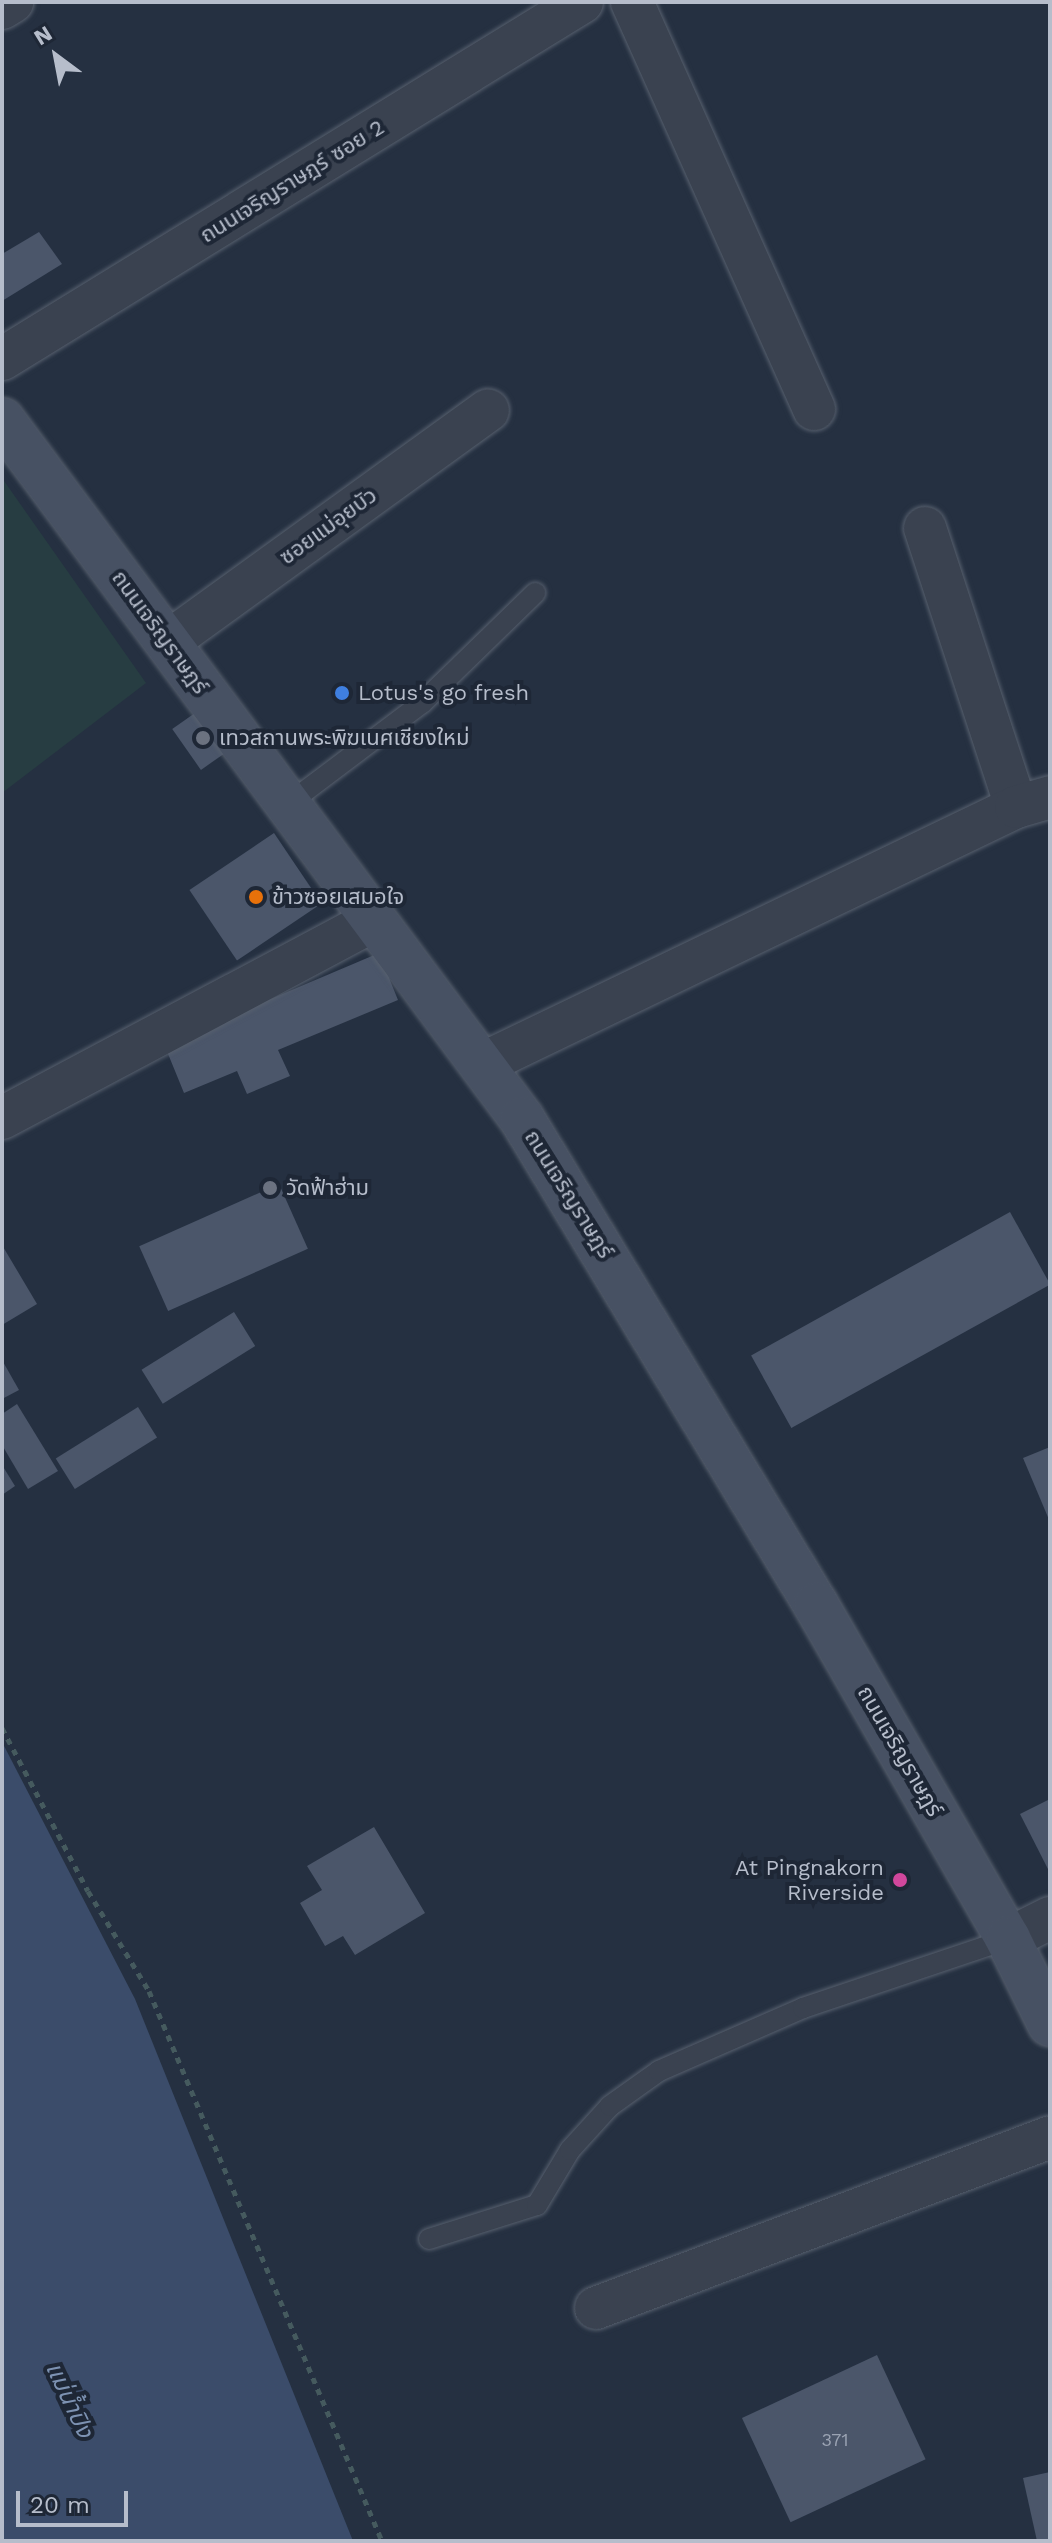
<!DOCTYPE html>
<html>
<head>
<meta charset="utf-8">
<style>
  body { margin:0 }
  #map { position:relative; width:1052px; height:2543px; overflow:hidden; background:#253041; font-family:"Work Sans","Noto Sans Thai",sans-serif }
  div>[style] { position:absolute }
  .green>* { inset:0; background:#273d42 }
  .water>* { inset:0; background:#3b4c6a }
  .building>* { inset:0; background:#4b566a; transform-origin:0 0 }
  .path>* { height:5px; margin-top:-2.5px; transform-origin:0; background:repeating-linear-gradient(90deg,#455a5e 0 6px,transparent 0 12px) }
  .roads { filter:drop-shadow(0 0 2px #57606e) drop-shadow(0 0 2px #57606e) }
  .lane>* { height:20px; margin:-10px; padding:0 10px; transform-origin:10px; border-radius:10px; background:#3a4250 }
  .street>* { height:42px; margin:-21px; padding:0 21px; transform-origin:21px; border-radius:21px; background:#3a4250 }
  .secondary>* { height:44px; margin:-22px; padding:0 22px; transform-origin:22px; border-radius:22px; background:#475163 }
  .dots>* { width:22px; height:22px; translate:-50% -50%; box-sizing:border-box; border:4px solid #1e2736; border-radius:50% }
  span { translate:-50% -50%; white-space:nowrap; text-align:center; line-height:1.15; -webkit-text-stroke:8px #1e2736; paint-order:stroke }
  .number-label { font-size:18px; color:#9ba3b3 }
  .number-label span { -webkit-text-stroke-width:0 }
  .street-label { font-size:22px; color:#b6bdcb }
  .poi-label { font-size:22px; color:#b6bdcb }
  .left { translate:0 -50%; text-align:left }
  .right { translate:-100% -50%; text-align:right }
  .water-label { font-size:24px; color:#7d92b2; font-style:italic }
  .frame { position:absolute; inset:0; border:4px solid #b6bdcb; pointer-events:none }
  .north { position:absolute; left:16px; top:16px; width:80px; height:80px; -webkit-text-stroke:6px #1e2736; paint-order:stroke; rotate:328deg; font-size:22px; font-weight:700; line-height:32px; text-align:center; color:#b6bdcb }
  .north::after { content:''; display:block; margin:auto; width:28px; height:36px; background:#b6bdcb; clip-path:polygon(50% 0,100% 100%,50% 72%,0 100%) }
  .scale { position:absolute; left:16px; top:2491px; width:112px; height:36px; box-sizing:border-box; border:4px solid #b6bdcb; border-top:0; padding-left:10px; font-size:24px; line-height:28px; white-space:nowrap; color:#b6bdcb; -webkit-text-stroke:6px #1e2736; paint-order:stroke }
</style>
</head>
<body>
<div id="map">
  <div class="green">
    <div style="clip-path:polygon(2px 478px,146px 683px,2px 793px)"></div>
  </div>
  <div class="water">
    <div style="clip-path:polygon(2px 1742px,135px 1999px,353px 2541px,2px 2541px)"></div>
  </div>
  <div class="building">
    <div style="clip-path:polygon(39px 232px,62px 264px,2px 301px,2px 254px)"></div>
    <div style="left:205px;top:706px;width:50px;height:40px;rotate:55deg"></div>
    <div style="left:274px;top:833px;width:85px;height:102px;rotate:56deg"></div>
    <div style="clip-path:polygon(379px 953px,398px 1000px,278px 1050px,290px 1076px,247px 1094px,237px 1071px,184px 1093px,164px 1044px)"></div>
    <div style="left:279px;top:1184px;width:71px;height:153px;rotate:66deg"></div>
    <div style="left:1010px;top:1212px;width:83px;height:296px;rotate:61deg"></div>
    <div style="clip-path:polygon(2px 1245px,37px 1304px,2px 1325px)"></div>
    <div style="left:234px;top:1312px;width:40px;height:109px;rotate:58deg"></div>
    <div style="clip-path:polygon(2px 1360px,19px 1390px,2px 1399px)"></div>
    <div style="clip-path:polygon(17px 1404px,58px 1471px,28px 1489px,2px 1445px,2px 1414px)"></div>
    <div style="left:138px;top:1407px;width:36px;height:97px;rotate:58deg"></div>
    <div style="clip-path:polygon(1050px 1447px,1050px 1522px,1023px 1458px)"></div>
    <div style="clip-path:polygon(2px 1465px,15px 1486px,2px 1495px)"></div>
    <div style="clip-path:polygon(1050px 1799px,1050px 1873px,1020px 1814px)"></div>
    <div style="clip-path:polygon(374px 1827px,425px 1913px,355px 1955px,343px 1936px,325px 1946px,300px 1903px,322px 1890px,307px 1866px)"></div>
    <div style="left:877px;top:2355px;width:115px;height:149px;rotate:65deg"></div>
    <div style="clip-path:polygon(1050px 2472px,1050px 2541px,1037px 2541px,1023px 2478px)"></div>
  </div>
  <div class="path">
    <div style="left:2px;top:1728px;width:184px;rotate:62.2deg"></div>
    <div style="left:88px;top:1891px;width:117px;rotate:58.6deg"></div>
    <div style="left:149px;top:1991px;width:597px;rotate:67.04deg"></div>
  </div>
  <div class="roads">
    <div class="lane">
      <div style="left:288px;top:804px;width:168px;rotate:-37deg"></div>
      <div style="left:422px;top:703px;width:158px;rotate:-44.2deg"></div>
      <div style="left:429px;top:2239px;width:113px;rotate:-17.5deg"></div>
      <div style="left:537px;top:2205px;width:64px;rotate:-59deg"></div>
      <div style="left:570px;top:2150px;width:59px;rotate:-47.7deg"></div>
      <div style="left:610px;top:2106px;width:60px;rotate:-35.5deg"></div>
      <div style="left:659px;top:2071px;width:157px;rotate:-23.6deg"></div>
      <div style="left:803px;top:2008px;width:216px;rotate:-18.6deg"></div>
    </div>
    <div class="street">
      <div style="left:632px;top:2px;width:446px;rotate:65.9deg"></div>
      <div style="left:2px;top:8px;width:12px;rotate:-31deg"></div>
      <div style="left:2px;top:359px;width:681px;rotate:-31.61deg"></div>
      <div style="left:925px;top:528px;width:293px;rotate:71.9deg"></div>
      <div style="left:168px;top:642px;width:395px;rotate:-35.9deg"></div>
      <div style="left:482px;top:1064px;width:593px;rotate:-25.7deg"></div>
      <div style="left:1016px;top:807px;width:35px;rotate:-16deg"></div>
      <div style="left:2px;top:1118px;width:419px;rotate:-28deg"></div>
      <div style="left:1008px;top:1939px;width:47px;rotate:-26.6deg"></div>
      <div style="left:596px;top:2308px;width:485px;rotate:-20.6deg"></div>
    </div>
    <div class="secondary">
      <div style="left:2px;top:420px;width:871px;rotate:53.35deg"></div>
      <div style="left:522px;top:1119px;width:568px;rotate:58.83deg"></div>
      <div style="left:816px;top:1605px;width:385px;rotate:60.1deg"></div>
      <div style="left:1008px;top:1939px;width:95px;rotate:63.7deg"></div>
    </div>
  </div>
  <div class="dots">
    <div style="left:342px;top:693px;background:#3f7fe0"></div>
    <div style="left:203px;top:738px;background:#6b7280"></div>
    <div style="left:256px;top:897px;background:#e8710a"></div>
    <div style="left:270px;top:1188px;background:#6b7280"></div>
    <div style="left:900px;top:1880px;background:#d1479c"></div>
  </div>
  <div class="number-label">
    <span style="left:835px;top:2440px">371</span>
  </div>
  <div class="street-label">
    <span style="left:292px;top:181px;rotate:-32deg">ถนนเจริญราษฎร์ ซอย 2</span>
    <span style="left:328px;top:526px;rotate:-36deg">ซอยแม่อุยบัว</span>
    <span style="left:160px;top:632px;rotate:54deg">ถนนเจริญราษฎร์</span>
    <span style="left:569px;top:1194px;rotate:58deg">ถนนเจริญราษฎร์</span>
    <span style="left:900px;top:1751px;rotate:60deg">ถนนเจริญราษฎร์</span>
  </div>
  <div class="poi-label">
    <span class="left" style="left:358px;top:693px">Lotus's go fresh</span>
    <span class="left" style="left:219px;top:738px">เทวสถานพระพิฆเนศเชียงใหม่</span>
    <span class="left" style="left:272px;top:897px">ข้าวซอยเสมอใจ</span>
    <span class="left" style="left:286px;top:1188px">วัดฟ้าฮ่าม</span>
    <span class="right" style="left:884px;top:1880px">At Pingnakorn<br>Riverside</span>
  </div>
  <div class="water-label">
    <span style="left:69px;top:2400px;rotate:65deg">แม่น้ำปิง</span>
  </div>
  <div class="frame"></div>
  <div class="north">N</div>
  <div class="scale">20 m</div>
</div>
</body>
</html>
